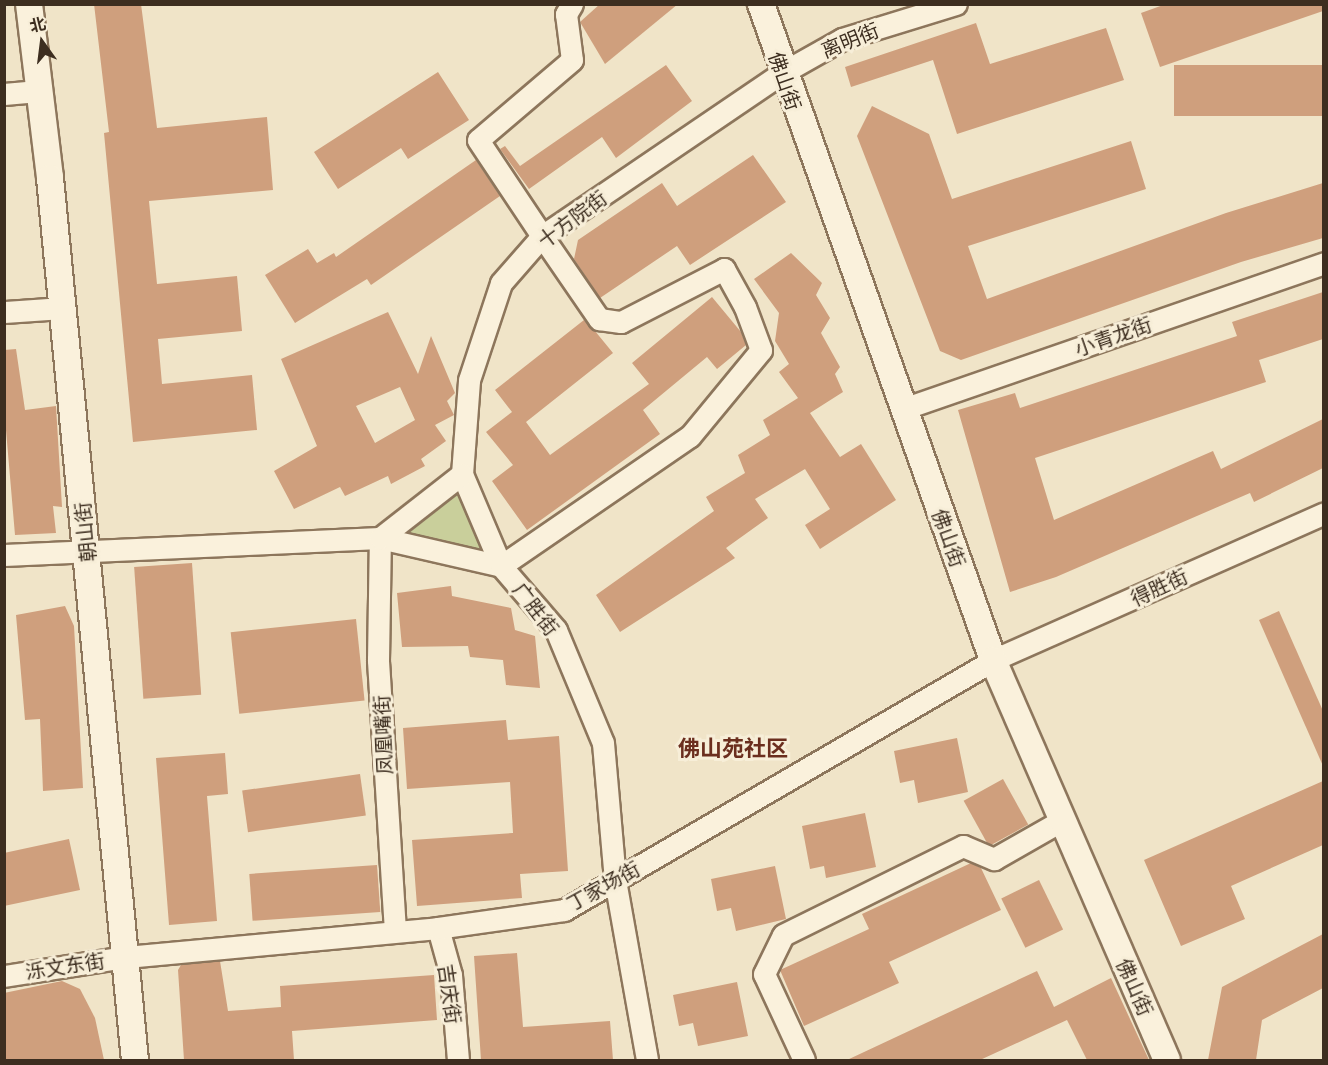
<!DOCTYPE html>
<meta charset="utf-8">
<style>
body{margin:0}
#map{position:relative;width:1328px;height:1065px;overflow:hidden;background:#f0e4c8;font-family:"IBM Plex Serif","Noto Sans SC",serif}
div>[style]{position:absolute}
.green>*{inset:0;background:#c9cf9b}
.building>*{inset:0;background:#cf9f7d;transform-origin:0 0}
.roads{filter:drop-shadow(2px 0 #8d765c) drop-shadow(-2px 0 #8d765c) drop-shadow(0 2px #8d765c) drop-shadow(0 -2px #8d765c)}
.minor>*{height:21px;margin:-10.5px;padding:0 10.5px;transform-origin:10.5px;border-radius:10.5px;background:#faf1dc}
.tertiary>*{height:26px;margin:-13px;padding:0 13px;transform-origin:13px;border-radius:13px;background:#faf1dc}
span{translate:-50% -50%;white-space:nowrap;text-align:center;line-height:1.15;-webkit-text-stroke:6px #f7eed8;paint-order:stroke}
.street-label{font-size:20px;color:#3d2e20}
.quarter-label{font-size:22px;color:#6b2e1e;font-weight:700}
.frame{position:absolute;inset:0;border:6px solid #3d2e20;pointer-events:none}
.north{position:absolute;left:12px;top:12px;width:60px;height:60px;-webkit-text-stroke:4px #f7eed8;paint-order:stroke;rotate:346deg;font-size:16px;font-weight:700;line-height:24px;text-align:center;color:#3d2e20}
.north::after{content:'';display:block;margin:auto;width:21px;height:27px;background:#3d2e20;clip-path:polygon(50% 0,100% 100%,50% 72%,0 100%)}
</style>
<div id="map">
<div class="green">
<div style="clip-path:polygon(455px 485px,492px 558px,394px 532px)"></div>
</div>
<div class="building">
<div style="clip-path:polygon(94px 4px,141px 4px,157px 128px,267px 117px,273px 190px,149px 201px,157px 284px,237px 276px,242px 331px,158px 339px,162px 384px,252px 375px,257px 430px,133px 442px,104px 133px,109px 132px)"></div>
<div style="clip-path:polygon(600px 4px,678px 4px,605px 64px,580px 22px)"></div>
<div style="clip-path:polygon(1166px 4px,1323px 4px,1323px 11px,1160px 67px,1141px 13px)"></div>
<div style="clip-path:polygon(976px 23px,990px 64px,1106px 28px,1124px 80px,957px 134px,933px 60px,851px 87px,845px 67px)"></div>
<div style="clip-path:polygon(666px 65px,692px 101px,616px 158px,602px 137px,529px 189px,500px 149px,505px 146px,520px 166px)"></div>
<div style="left:1323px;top:65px;width:51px;height:149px;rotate:90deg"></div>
<div style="clip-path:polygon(438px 72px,469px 120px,408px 159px,401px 148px,338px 189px,314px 152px)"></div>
<div style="clip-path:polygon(872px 106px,929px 134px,952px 199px,1131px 141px,1146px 189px,968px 246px,987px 299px,1226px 213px,1323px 183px,1323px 238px,1241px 262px,961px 360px,940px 351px,857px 136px)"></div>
<div style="clip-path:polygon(753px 155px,786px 202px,690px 265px,677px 246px,600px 298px,574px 259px,578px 240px,662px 183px,677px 206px)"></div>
<div style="clip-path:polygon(476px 160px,500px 196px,371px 285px,367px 279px,295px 323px,265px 275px,308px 249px,317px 263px,334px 253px,336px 257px)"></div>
<div style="clip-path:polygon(791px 253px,822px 283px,816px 295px,830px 318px,821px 333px,840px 367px,835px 374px,843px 392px,810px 413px,840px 457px,861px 444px,896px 500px,820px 549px,805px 525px,830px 509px,805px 469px,755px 499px,768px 518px,726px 548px,735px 558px,620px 632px,596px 595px,714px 511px,706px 497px,745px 473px,738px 455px,770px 435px,763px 420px,798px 398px,779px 372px,789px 364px,775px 341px,779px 313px,754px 279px)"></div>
<div style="clip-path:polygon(1323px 292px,1323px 339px,1259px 360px,1266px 382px,1035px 458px,1054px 520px,1213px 451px,1221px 469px,1323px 419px,1323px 468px,1254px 502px,1250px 493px,1056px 577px,1010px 592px,958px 410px,1015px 393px,1020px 408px,1237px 336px,1232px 322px)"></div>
<div style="clip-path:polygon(712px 297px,741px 332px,746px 345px,717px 369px,707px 357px,643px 410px,660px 434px,527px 530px,492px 481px,513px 465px,486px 432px,512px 412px,495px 390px,584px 320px,595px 331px,613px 353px,526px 422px,550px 455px,649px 384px,632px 363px)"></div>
<div style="clip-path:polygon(evenodd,388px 312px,418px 374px,431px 336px,455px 393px,447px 401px,454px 415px,435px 425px,446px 441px,421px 459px,425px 466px,391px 484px,388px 476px,345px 496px,340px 487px,294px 509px,274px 471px,317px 446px,281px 359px,388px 312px,400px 387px,415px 420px,375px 443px,356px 406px,400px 387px)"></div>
<div style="clip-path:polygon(16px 349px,25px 410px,56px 406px,62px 507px,53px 506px,56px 533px,15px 535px,4px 407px,4px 350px)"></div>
<div style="left:192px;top:563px;width:132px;height:58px;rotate:86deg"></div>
<div style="clip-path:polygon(451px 586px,452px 596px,511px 608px,515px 630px,535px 636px,540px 688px,506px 685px,503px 660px,470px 657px,468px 646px,402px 647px,397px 593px)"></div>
<div style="clip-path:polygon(65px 606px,74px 626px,83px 788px,43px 791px,40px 719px,25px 720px,16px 615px)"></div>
<div style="clip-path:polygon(1279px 611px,1323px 711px,1323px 766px,1259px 620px)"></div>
<div style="left:356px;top:619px;width:82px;height:126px;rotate:84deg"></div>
<div style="clip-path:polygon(506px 720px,508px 740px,559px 736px,568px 871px,520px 874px,522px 898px,417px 906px,412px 840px,513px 833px,510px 782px,407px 789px,403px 728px)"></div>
<div style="clip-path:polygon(957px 738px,968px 792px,918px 803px,914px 780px,900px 783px,894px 751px)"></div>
<div style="clip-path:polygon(225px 753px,228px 794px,207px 796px,217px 921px,169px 925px,156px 758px)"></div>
<div style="left:360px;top:774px;width:42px;height:119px;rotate:82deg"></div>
<div style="left:1003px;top:779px;width:52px;height:45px;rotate:61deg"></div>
<div style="clip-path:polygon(1323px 781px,1323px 845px,1231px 886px,1245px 919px,1181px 946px,1144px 860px)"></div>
<div style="clip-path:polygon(865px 813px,876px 867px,826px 878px,824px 866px,810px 869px,802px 826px)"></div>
<div style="clip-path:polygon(69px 839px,80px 890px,4px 906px,4px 853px)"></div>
<div style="clip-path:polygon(971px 863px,981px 868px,1001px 910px,889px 962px,899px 983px,804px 1026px,780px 970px,869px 929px,862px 914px)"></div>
<div style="left:377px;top:865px;width:47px;height:128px;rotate:86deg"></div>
<div style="clip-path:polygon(775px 866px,786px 919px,736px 931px,731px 908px,717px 911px,711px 879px)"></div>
<div style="left:1039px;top:880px;width:55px;height:42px;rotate:64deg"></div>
<div style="clip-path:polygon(1323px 934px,1323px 988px,1262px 1020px,1256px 1060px,1208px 1060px,1222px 987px)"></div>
<div style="clip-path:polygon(517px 953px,523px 1027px,610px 1021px,613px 1060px,481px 1060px,474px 956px)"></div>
<div style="clip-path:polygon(220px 961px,228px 1011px,281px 1007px,280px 986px,434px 975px,437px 1020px,292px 1031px,294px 1060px,184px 1060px,178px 970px,181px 965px)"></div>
<div style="clip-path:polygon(1037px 971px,1054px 1007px,1111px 978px,1149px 1060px,1087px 1060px,1067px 1020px,980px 1060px,847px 1060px)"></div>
<div style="clip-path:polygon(62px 981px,80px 989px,95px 1018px,104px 1060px,4px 1060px,4px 993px)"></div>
<div style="clip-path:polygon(737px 982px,748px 1036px,698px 1046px,693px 1023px,679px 1026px,673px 995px)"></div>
</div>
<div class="roads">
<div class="minor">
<div style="left:572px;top:4px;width:12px;rotate:121deg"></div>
<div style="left:566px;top:14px;width:46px;rotate:82.6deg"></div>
<div style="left:572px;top:60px;width:123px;rotate:139.6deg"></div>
<div style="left:478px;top:140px;width:115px;rotate:56.3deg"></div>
<div style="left:542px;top:236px;width:101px;rotate:55.5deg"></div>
<div style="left:599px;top:319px;width:22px;rotate:8deg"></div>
<div style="left:621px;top:322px;width:116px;rotate:-27.2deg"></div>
<div style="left:724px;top:269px;width:43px;rotate:61.1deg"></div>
<div style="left:745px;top:307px;width:46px;rotate:69.6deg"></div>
<div style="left:761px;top:350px;width:112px;rotate:129.5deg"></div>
<div style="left:690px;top:436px;width:229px;rotate:145.5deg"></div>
<div style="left:501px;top:566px;width:100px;rotate:-113deg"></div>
<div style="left:462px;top:474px;width:94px;rotate:-85.7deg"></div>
<div style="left:469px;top:380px;width:102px;rotate:-71.7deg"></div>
<div style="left:501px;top:283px;width:62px;rotate:-48.9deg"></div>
<div style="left:542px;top:236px;width:290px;rotate:-34.2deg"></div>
<div style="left:782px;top:73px;width:69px;rotate:-29.5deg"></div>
<div style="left:842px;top:39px;width:119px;rotate:-17.1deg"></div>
<div style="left:4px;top:94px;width:34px;rotate:-5deg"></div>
<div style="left:4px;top:312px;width:59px;rotate:-3.9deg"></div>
<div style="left:903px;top:409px;width:446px;rotate:-19.1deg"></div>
<div style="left:4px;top:555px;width:376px;rotate:-2.6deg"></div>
<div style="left:380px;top:538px;width:124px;rotate:13deg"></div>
<div style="left:501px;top:566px;width:84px;rotate:49.3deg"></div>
<div style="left:556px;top:630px;width:122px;rotate:67.4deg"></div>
<div style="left:603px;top:743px;width:138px;rotate:85deg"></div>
<div style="left:615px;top:880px;width:183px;rotate:79.9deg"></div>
<div style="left:438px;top:928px;width:49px;rotate:74.5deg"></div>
<div style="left:451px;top:975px;width:85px;rotate:85.3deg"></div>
<div style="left:395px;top:931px;width:272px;rotate:-93.6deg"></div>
<div style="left:378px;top:660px;width:122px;rotate:-89.1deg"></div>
<div style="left:380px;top:538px;width:104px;rotate:-38deg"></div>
<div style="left:4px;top:976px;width:123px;rotate:-8.9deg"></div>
<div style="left:126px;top:957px;width:313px;rotate:-5.3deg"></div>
<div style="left:438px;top:928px;width:127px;rotate:-8.1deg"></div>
<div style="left:564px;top:910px;width:497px;rotate:-30.2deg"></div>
<div style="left:993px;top:660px;width:362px;rotate:-23.9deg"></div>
<div style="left:804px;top:1060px;width:95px;rotate:-114.9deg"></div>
<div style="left:764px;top:974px;width:43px;rotate:-64deg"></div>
<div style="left:783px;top:935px;width:201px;rotate:-26.3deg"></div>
<div style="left:963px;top:846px;width:34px;rotate:23deg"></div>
<div style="left:994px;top:859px;width:77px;rotate:-29.6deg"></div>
</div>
<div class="tertiary">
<div style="left:29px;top:4px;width:175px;rotate:83.1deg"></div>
<div style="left:50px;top:178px;width:886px;rotate:84.5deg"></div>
<div style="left:761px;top:4px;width:696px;rotate:70.52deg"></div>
<div style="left:993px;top:660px;width:436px;rotate:66.5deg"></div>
</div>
</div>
<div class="street-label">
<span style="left:850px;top:40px;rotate:-22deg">离明街</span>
<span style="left:785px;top:81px;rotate:71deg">佛山街</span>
<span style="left:572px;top:219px;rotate:-37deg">十方院街</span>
<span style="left:1113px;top:336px;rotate:-19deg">小青龙街</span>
<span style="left:85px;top:532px;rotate:-96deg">朝山街</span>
<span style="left:949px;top:538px;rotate:70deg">佛山街</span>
<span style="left:1159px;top:587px;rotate:-25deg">得胜街</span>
<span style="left:536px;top:609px;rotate:52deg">广胜街</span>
<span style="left:383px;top:735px;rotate:-93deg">凤凰嘴街</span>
<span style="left:603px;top:886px;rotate:-29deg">丁家场街</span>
<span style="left:65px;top:966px;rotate:-9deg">泺文东街</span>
<span style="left:1135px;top:987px;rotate:66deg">佛山街</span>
<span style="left:450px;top:994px;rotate:82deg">吉庆街</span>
</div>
<div class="quarter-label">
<span style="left:733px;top:748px">佛山苑社区</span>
</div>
<div class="frame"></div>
<div class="north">北</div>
</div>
